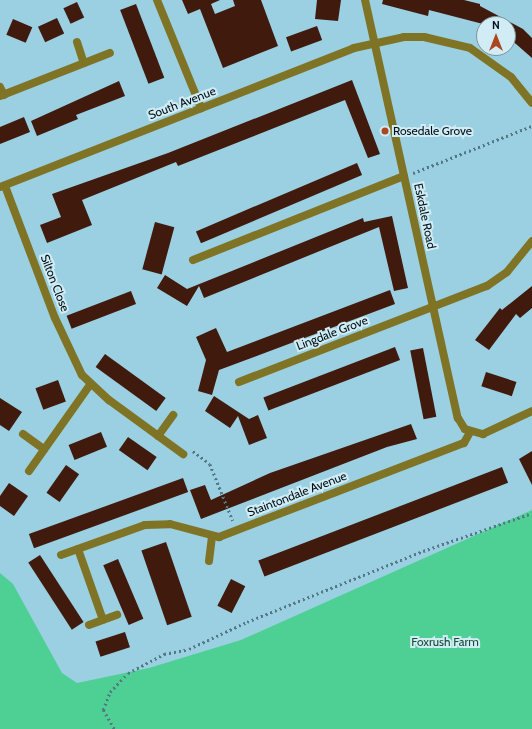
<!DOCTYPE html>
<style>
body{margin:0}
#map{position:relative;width:532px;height:729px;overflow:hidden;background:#9ad0e1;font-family:Cabin,sans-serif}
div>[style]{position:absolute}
.green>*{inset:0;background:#4ecf93}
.building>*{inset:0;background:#3f1a0d;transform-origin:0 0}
.path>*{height:2.5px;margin-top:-1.25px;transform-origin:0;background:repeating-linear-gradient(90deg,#537783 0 2px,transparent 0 5px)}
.minor>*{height:8px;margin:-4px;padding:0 4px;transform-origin:4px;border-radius:4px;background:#7f7326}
.dots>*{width:11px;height:11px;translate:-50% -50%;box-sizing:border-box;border:2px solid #d1ecf4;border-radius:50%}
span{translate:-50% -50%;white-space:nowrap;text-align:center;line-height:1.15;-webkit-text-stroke:4px #d1ecf4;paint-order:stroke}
.street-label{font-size:12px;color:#001016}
.poi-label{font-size:12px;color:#001016}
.left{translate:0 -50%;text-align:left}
.park-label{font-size:12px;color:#134d33}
.north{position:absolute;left:476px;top:16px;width:40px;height:40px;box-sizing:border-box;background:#d1ecf4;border:1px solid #7d949b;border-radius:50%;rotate:0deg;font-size:11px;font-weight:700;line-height:16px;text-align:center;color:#001016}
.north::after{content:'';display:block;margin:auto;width:14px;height:18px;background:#ac461f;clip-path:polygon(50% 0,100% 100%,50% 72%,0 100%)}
</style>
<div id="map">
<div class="green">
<div style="clip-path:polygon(532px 510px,532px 729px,0 729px,0 573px,13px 584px,62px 673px,77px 683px,149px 668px,241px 640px)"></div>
</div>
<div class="building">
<div style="clip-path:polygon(182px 0,220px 0,211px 4px,215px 14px,235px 6px,233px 0,261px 0,278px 46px,223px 68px,200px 9px,188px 14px)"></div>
<div style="clip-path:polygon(317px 0,341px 0,338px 21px,315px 19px)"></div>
<div style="clip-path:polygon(383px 0,464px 0,480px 4px,480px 6px,523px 29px,532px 38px,532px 58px,508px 37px,508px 24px,483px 24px,429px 10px,428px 16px,382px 4px)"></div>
<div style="left:77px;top:2px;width:17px;height:15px;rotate:65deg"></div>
<div style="left:136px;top:4px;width:79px;height:17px;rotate:69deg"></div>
<div style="left:57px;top:18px;width:17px;height:21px;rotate:65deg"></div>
<div style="left:13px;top:19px;width:21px;height:17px;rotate:23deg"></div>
<div style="left:317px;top:26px;width:15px;height:33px;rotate:70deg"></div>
<div style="clip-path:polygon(352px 80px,380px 154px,368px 158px,345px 100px,178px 166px,176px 162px,82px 200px,92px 225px,47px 243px,40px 225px,61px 217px,52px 194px,168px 153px)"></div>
<div style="clip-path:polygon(119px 81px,125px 96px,76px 115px,78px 119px,37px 136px,31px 121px)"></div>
<div style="clip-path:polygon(24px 117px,30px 132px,0 144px,0 127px)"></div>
<div style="left:357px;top:163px;width:13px;height:175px;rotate:67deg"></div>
<div style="clip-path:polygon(392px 216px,408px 288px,394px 291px,379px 227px,204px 298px,199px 286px,187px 306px,157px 288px,165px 275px,187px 289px,363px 218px,364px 222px)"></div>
<div style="left:155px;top:222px;width:20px;height:49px;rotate:15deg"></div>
<div style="clip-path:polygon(532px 286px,532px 308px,520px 318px,516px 314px,489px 350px,475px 340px,500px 308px,502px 310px)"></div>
<div style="clip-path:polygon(390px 290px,395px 304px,219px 370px,212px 395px,198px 391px,206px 360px,196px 337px,216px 328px,227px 352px)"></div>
<div style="left:131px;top:291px;width:14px;height:69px;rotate:69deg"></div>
<div style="left:395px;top:347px;width:14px;height:141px;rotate:69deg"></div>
<div style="left:423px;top:348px;width:70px;height:13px;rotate:79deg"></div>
<div style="left:105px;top:354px;width:75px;height:16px;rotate:36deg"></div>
<div style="left:486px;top:372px;width:32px;height:15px;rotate:18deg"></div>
<div style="left:58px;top:380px;width:23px;height:24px;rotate:70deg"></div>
<div style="clip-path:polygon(214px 396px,249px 419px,258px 415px,267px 438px,249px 445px,238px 416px,230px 428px,205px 411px)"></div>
<div style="clip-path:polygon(0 398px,22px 412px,9px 431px,0 425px)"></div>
<div style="clip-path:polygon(411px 424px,417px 439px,387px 447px,201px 519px,190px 490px,205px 485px,211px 500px,270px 473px)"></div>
<div style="left:101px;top:432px;width:16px;height:35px;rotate:68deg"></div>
<div style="left:128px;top:437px;width:35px;height:16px;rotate:35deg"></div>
<div style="clip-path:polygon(532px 451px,532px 485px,519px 459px)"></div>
<div style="left:66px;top:465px;width:16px;height:34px;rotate:35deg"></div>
<div style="left:502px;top:467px;width:17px;height:261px;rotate:69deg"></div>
<div style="left:183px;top:478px;width:15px;height:164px;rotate:70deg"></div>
<div style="clip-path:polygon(9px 483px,28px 496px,14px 516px,0 506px,0 496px)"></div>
<div style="left:166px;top:542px;width:79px;height:26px;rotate:71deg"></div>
<div style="left:40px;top:555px;width:80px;height:14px;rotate:57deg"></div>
<div style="left:118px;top:559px;width:65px;height:16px;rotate:67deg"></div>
<div style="left:231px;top:579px;width:16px;height:30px;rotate:27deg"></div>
<div style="left:125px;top:632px;width:16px;height:31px;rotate:72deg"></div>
</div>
<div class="path">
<div style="left:413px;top:173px;width:128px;rotate:-21.6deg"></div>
<div style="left:193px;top:451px;width:21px;rotate:37deg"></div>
<div style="left:210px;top:464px;width:61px;rotate:68deg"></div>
<div style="left:114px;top:729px;width:22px;rotate:-120deg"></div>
<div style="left:103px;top:710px;width:19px;rotate:-69deg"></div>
<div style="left:110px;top:692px;width:26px;rotate:-47deg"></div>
<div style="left:128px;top:673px;width:41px;rotate:-27.8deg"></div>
<div style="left:164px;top:654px;width:25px;rotate:-11deg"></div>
<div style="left:189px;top:649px;width:64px;rotate:-25deg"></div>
<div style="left:247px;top:622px;width:190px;rotate:-22deg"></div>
<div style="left:423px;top:551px;width:115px;rotate:-19.2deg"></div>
</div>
<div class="minor">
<div style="left:157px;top:0;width:117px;rotate:67.8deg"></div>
<div style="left:365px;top:0;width:428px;rotate:77.5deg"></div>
<div style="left:458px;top:418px;width:13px;rotate:58deg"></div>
<div style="left:465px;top:429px;width:19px;rotate:16deg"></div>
<div style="left:483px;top:434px;width:54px;rotate:-25.1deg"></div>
<div style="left:77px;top:42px;width:22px;rotate:72deg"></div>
<div style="left:0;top:87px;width:9px;rotate:63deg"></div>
<div style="left:0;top:96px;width:118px;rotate:-21.4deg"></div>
<div style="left:5px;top:186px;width:141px;rotate:69.3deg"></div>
<div style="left:55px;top:318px;width:63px;rotate:64.7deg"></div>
<div style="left:82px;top:375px;width:37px;rotate:43deg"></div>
<div style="left:109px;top:400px;width:92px;rotate:36.1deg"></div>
<div style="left:0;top:187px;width:380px;rotate:-21.4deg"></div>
<div style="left:354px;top:48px;width:51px;rotate:-12.4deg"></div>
<div style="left:404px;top:37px;width:20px"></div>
<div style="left:424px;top:37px;width:47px;rotate:13.4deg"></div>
<div style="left:470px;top:48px;width:50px;rotate:35.3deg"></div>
<div style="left:511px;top:77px;width:33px;rotate:51deg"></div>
<div style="left:193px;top:260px;width:227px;rotate:-21.7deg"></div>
<div style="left:239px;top:382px;width:266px;rotate:-21.2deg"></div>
<div style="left:487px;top:286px;width:24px;rotate:-35deg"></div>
<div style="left:507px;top:272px;width:40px;rotate:-51deg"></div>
<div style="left:23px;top:434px;width:26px;rotate:36deg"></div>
<div style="left:158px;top:436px;width:26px;rotate:-54deg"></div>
<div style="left:29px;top:471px;width:105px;rotate:-54.7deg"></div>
<div style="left:78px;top:549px;width:75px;rotate:70.6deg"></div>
<div style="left:61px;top:555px;width:89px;rotate:-19.7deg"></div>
<div style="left:145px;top:525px;width:25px;rotate:-2deg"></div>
<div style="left:170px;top:524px;width:51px;rotate:14.9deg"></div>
<div style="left:219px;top:537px;width:262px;rotate:-21deg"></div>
<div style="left:464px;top:443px;width:13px;rotate:-61deg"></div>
<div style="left:209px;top:561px;width:24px;rotate:-83deg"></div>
<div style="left:89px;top:625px;width:30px;rotate:-20deg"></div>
</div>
<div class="dots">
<div style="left:385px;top:131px;background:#ac461f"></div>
</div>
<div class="street-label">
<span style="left:182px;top:103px;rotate:-21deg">South Avenue</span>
<span style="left:425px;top:216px;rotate:78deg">Eskdale Road</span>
<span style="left:55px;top:283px;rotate:69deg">Silton Close</span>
<span style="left:332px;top:333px;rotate:-21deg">Lingdale Grove</span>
<span style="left:297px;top:494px;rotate:-21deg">Staintondale Avenue</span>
</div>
<div class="poi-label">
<span class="left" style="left:393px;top:131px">Rosedale Grove</span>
</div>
<div class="park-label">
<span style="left:445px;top:642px">Foxrush Farm</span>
</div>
<div class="north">N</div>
</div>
